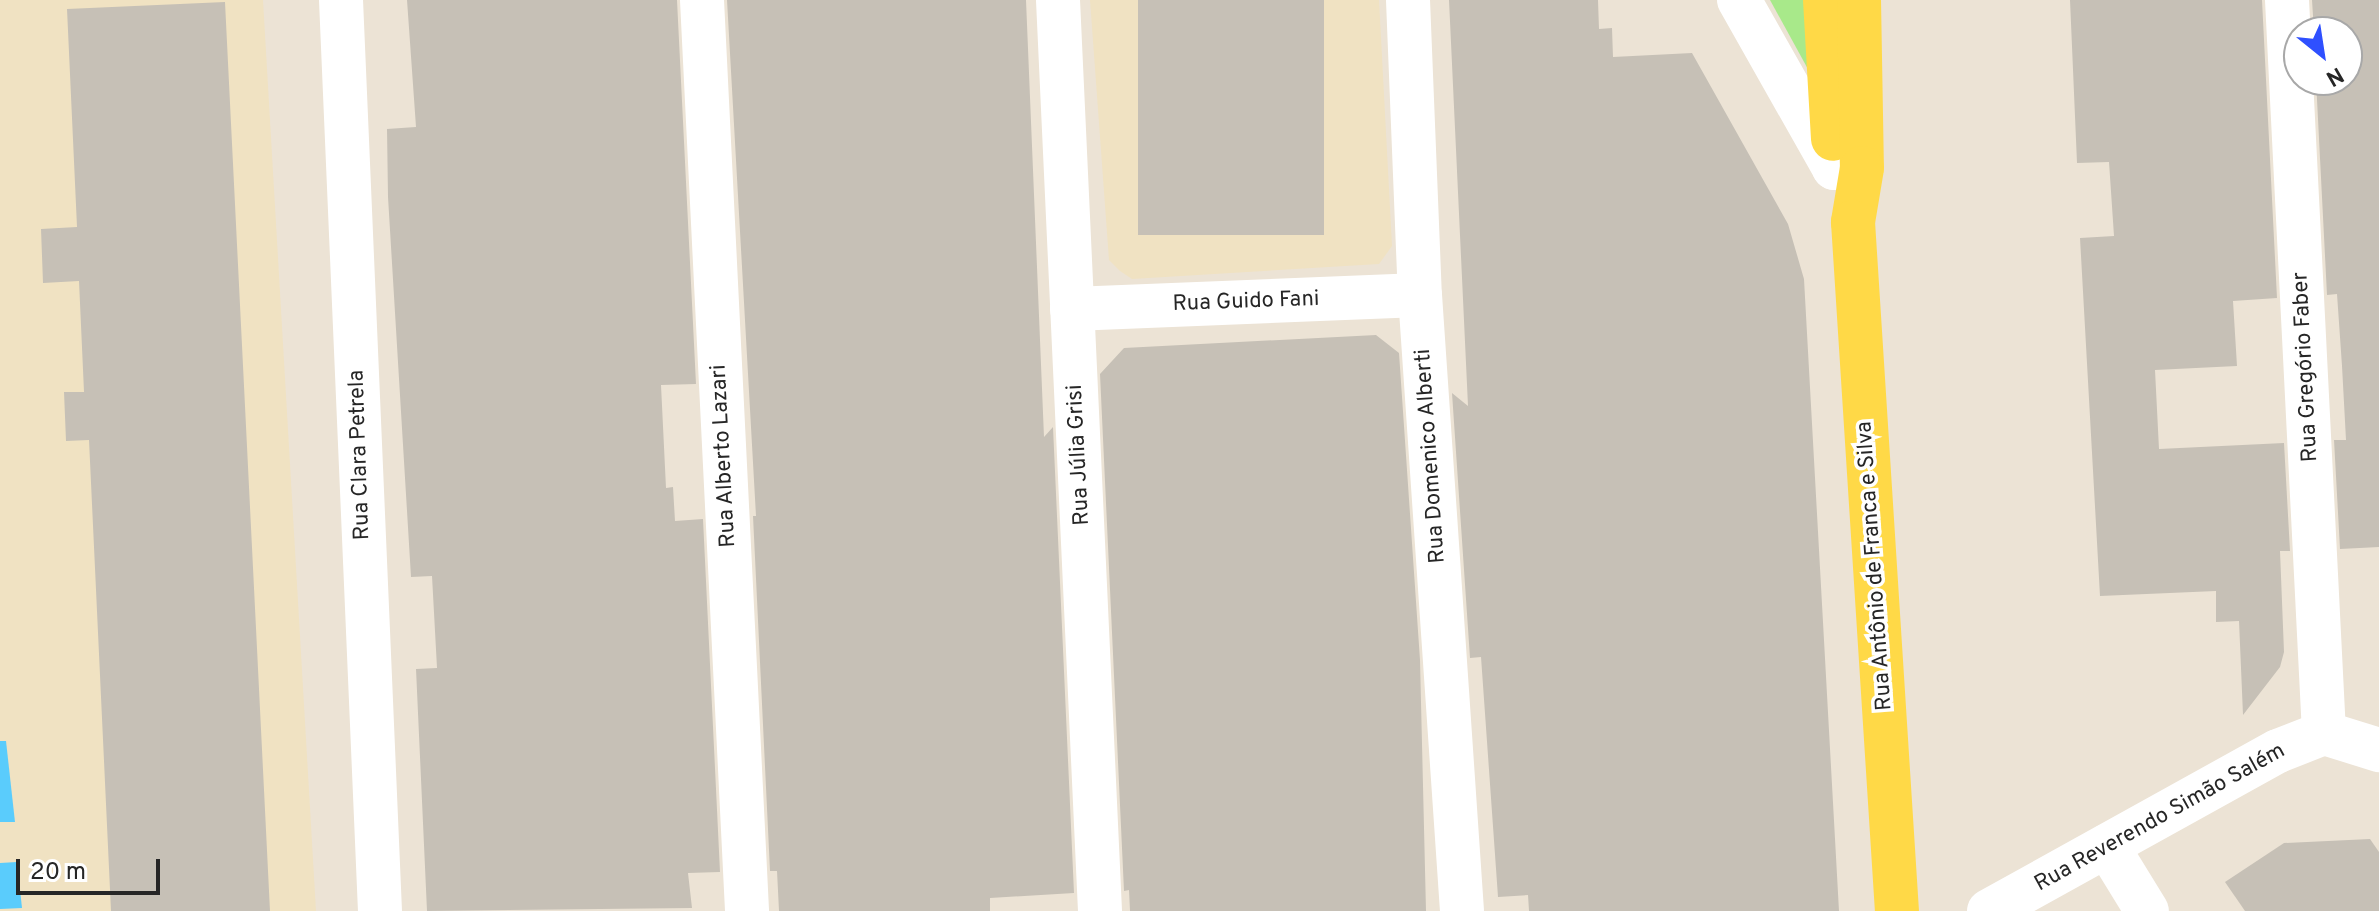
<!DOCTYPE html>
<meta charset="utf-8">
<style>
body{margin:0}
#map{position:relative;width:2379px;height:911px;overflow:hidden;background:#ece3d5;font-family:Overpass,sans-serif}
div>[style]{position:absolute}
.education>*{inset:0;background:#f0e2c2}
.green>*{inset:0;background:#a8e98a}
.water>*{inset:0;background:#5accfc}
.building>*{inset:0;background:#c6c0b6;transform-origin:0 0}
.minor>*{height:44px;margin:-22px;padding:0 22px;transform-origin:22px;border-radius:22px;background:#fff}
.major>*{height:44px;margin:-22px;padding:0 22px;transform-origin:22px;border-radius:22px;background:#ffd947}
span{translate:-50% -50%;white-space:nowrap;text-align:center;line-height:1.15;-webkit-text-stroke:7px #fff;paint-order:stroke}
.street-label{font-size:22px;color:#262626}
.north{position:absolute;left:2283px;top:16px;width:80px;height:80px;box-sizing:border-box;background:#fff;border:2px solid #a8a8a8;border-radius:50%;rotate:150deg;font-size:22px;font-weight:700;line-height:32px;text-align:center;color:#262626}
.north::after{content:'';display:block;margin:auto;width:28px;height:36px;background:#2f50ff;clip-path:polygon(50% 0,100% 100%,50% 72%,0 100%)}
.scale{position:absolute;left:16px;top:859px;width:144px;height:36px;box-sizing:border-box;border:4px solid #262626;border-top:0;padding-left:10px;font-size:24px;line-height:28px;white-space:nowrap;color:#262626;-webkit-text-stroke:6px #fff;paint-order:stroke}
</style>
<div id="map">
<div class="education">
<div style="clip-path:polygon(0 0,263px 0,316px 911px,0 911px)"></div>
<div style="clip-path:polygon(1090px 0,1379px 0,1392px 246px,1379px 264px,1132px 279px,1120px 271px,1109px 260px)"></div>
</div>
<div class="green">
<div style="clip-path:polygon(1770px 0,1806px 0,1809px 71px)"></div>
</div>
<div class="water">
<div style="clip-path:polygon(0 741px,6px 741px,15px 822px,0 822px)"></div>
<div style="clip-path:polygon(17px 862px,22px 908px,0 909px,0 863px)"></div>
</div>
<div class="building">
<div style="clip-path:polygon(407px 0,677px 0,696px 384px,661px 385px,666px 488px,673px 487px,675px 521px,703px 519px,720px 872px,688px 873px,692px 908px,427px 911px,416px 669px,437px 668px,432px 576px,411px 577px,388px 197px,387px 129px,416px 127px)"></div>
<div style="clip-path:polygon(727px 0,1026px 0,1044px 437px,1053px 427px,1074px 893px,990px 898px,990px 911px,779px 911px,777px 871px,770px 871px,753px 516px,756px 516px)"></div>
<div style="left:1138px;top:0;width:186px;height:235px"></div>
<div style="clip-path:polygon(1449px 0,1598px 0,1599px 29px,1612px 28px,1613px 57px,1692px 53px,1788px 224px,1804px 279px,1839px 911px,1529px 911px,1528px 895px,1498px 897px,1481px 657px,1470px 658px,1452px 393px,1468px 406px)"></div>
<div style="clip-path:polygon(2070px 0,2262px 0,2277px 298px,2233px 301px,2237px 366px,2155px 370px,2159px 449px,2284px 443px,2290px 551px,2280px 551px,2284px 652px,2280px 667px,2243px 715px,2239px 621px,2216px 622px,2216px 591px,2100px 596px,2080px 238px,2114px 236px,2109px 162px,2077px 163px)"></div>
<div style="clip-path:polygon(2312px 0,2379px 0,2379px 547px,2340px 549px,2334px 440px,2346px 440px,2342px 366px,2337px 294px,2327px 295px,2316px 80px,2347px 80px,2347px 32px,2314px 32px)"></div>
<div style="clip-path:polygon(225px 2px,270px 911px,111px 911px,89px 440px,66px 441px,64px 392px,84px 392px,79px 281px,43px 283px,41px 229px,77px 227px,67px 9px)"></div>
<div style="clip-path:polygon(1376px 335px,1399px 353px,1420px 660px,1426px 911px,1130px 911px,1129px 890px,1124px 891px,1100px 374px,1124px 348px)"></div>
<div style="clip-path:polygon(2370px 839px,2379px 852px,2379px 911px,2245px 911px,2225px 882px,2284px 843px)"></div>
</div>
<div class="minor">
<div style="left:341px;top:0;width:912px;rotate:87.55deg"></div>
<div style="left:702px;top:0;width:912px;rotate:87.17deg"></div>
<div style="left:1058px;top:0;width:912px;rotate:87.36deg"></div>
<div style="left:1408px;top:0;width:295px;rotate:87.7deg"></div>
<div style="left:1420px;top:295px;width:617px;rotate:86.1deg"></div>
<div style="left:1739px;top:0;width:193px;rotate:60.5deg"></div>
<div style="left:1834px;top:168px;width:28px"></div>
<div style="left:2287px;top:0;width:734px;rotate:87.11deg"></div>
<div style="left:1072px;top:309px;width:348px;rotate:-2.3deg"></div>
<div style="left:2107px;top:846px;width:76px;rotate:58.4deg"></div>
<div style="left:1989px;top:911px;width:330px;rotate:-29deg"></div>
<div style="left:2278px;top:751px;width:49px;rotate:-21.4deg"></div>
<div style="left:2324px;top:733px;width:58px;rotate:17.2deg"></div>
</div>
<div class="major">
<div style="left:1825px;top:0;width:139px;rotate:86.7deg"></div>
<div style="left:1859px;top:0;width:168px;rotate:89deg"></div>
<div style="left:1862px;top:168px;width:55px;rotate:99.5deg"></div>
<div style="left:1853px;top:222px;width:690px;rotate:86.35deg"></div>
</div>
<div class="street-label">
<span style="left:1246px;top:302px;rotate:-2deg">Rua Guido Fani</span>
<span style="left:2306px;top:367px;rotate:-93deg">Rua Gregório Faber</span>
<span style="left:360px;top:455px;rotate:-92deg">Rua Clara Petrela</span>
<span style="left:1079px;top:455px;rotate:-93deg">Rua Júlia Grisi</span>
<span style="left:724px;top:456px;rotate:-93deg">Rua Alberto Lazari</span>
<span style="left:1431px;top:456px;rotate:-94deg">Rua Domenico Alberti</span>
<span style="left:1875px;top:566px;rotate:-94deg">Rua Antônio de Franca e Silva</span>
<span style="left:2160px;top:818px;rotate:-29deg">Rua Reverendo Simão Salém</span>
</div>
<div class="north">N</div>
<div class="scale">20 m</div>
</div>
